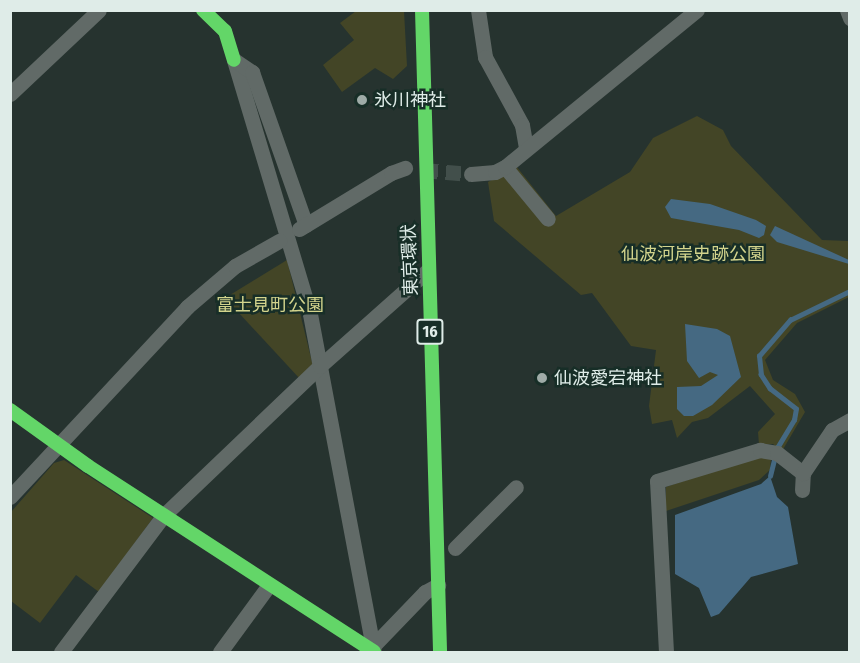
<!DOCTYPE html>
<meta charset="utf-8">
<style>
body{margin:0}
#map{position:relative;width:860px;height:663px;overflow:hidden;background:#26332f;font-family:"Fira Sans Condensed","Noto Sans JP",sans-serif}
div>[style]{position:absolute}
.green>*{inset:0;background:#434526}
.water>*{inset:0;background:#456982}
.stream>*{height:4.5px;margin:-2.25px;padding:0 2.25px;transform-origin:2.25px;border-radius:2.25px;background:#456982}
.street-tunnel>*{height:15px;margin-top:-7.5px;transform-origin:0;background:repeating-linear-gradient(90deg,#424f4b 0 15px,transparent 0 23px)}
.street>*{height:15px;margin:-7.5px;padding:0 7.5px;transform-origin:7.5px;border-radius:7.5px;background:#616a67}
.fast>*{height:14px;margin:-7px;padding:0 7px;transform-origin:7px;border-radius:7px;background:#63d668}
.dots>*{width:16px;height:16px;translate:-50% -50%;box-sizing:border-box;border:3px solid #172e27;border-radius:50%}
span{translate:-50% -50%;white-space:nowrap;text-align:center;line-height:1.15;-webkit-text-stroke:5px #172e27;paint-order:stroke}
.shield-label span{padding:2px 4px;background:#172e27;border:2px solid;border-radius:4px;-webkit-text-stroke-width:0}
.shield-label{font-size:16px;color:#dfece8;font-weight:700}
.poi-label{font-size:18px;color:#dfece8}
.left{translate:0 -50%;text-align:left}
.park-label{font-size:18px;color:#d3d48d}
.street-label{font-size:18px;color:#dfece8}
.frame{position:absolute;inset:0;border:12px solid #dfece8;pointer-events:none}
</style>
<div id="map">
<div class="green">
<div style="clip-path:polygon(356px 11px,404px 11px,407px 66px,393px 79px,375px 68px,342px 92px,323px 65px,354px 40px,340px 23px)"></div>
<div style="clip-path:polygon(697px 116px,723px 130px,731px 146px,822px 240px,849px 241px,849px 297px,797px 323px,765px 360px,773px 380px,795px 394px,805px 412px,782px 451px,773px 444px,759px 445px,758px 432px,775px 414px,750px 386px,708px 418px,692px 422px,677px 438px,672px 420px,652px 424px,649px 406px,656px 350px,631px 346px,592px 293px,581px 295px,494px 221px,488px 182px,516px 166px,556px 216px,630px 172px,653px 138px)"></div>
<div style="clip-path:polygon(287px 260px,313px 366px,300px 379px,225px 298px)"></div>
<div style="clip-path:polygon(756px 456px,771px 458px,770px 470px,759px 480px,666px 511px,666px 487px)"></div>
<div style="clip-path:polygon(64px 460px,153px 518px,99px 592px,76px 575px,40px 623px,11px 601px,11px 512px,54px 463px)"></div>
</div>
<div class="water">
<div style="clip-path:polygon(671px 199px,710px 204px,756px 220px,766px 226px,764px 235px,759px 238px,739px 230px,671px 218px,665px 207px)"></div>
<div style="clip-path:polygon(775px 226px,849px 260px,849px 264px,777px 242px,770px 235px)"></div>
<div style="clip-path:polygon(685px 324px,717px 329px,730px 336px,741px 377px,712px 405px,693px 416px,684px 416px,677px 409px,677px 387px,701px 386px,718px 375px,710px 372px,699px 378px,687px 361px)"></div>
<div style="clip-path:polygon(770px 476px,777px 497px,788px 507px,798px 564px,751px 577px,719px 614px,711px 617px,699px 588px,675px 574px,675px 515px,761px 484px)"></div>
</div>
<div class="stream">
<div style="left:770px;top:476px;width:29px;rotate:-76deg"></div>
<div style="left:777px;top:448px;width:33px;rotate:-59deg"></div>
<div style="left:794px;top:420px;width:11px;rotate:-80deg"></div>
<div style="left:796px;top:409px;width:33px;rotate:-142deg"></div>
<div style="left:770px;top:389px;width:17px;rotate:-123deg"></div>
<div style="left:761px;top:375px;width:19px;rotate:-96deg"></div>
<div style="left:759px;top:356px;width:48px;rotate:-49.3deg"></div>
<div style="left:790px;top:320px;width:67px;rotate:-25.8deg"></div>
</div>
<div class="street-tunnel">
<div style="left:423px;top:170px;width:48px;rotate:4.8deg"></div>
</div>
<div class="street">
<div style="left:478px;top:10px;width:48px;rotate:81.5deg"></div>
<div style="left:485px;top:57px;width:77px;rotate:61.4deg"></div>
<div style="left:522px;top:125px;width:23px;rotate:80deg"></div>
<div style="left:847px;top:10px;width:9px;rotate:69deg"></div>
<div style="left:234px;top:60px;width:265px;rotate:73.3deg"></div>
<div style="left:310px;top:314px;width:344px;rotate:79.3deg"></div>
<div style="left:234px;top:60px;width:22px;rotate:34deg"></div>
<div style="left:252px;top:72px;width:162px;rotate:70.6deg"></div>
<div style="left:10px;top:94px;width:122px;rotate:-43.3deg"></div>
<div style="left:505px;top:167px;width:67px;rotate:50.4deg"></div>
<div style="left:471px;top:174px;width:24px;rotate:-5deg"></div>
<div style="left:495px;top:172px;width:11px;rotate:-27deg"></div>
<div style="left:505px;top:167px;width:248px;rotate:-39.3deg"></div>
<div style="left:299px;top:229px;width:108px;rotate:-31.3deg"></div>
<div style="left:391px;top:173px;width:15px;rotate:-20deg"></div>
<div style="left:802px;top:490px;width:17px;rotate:-87deg"></div>
<div style="left:10px;top:497px;width:260px;rotate:-47deg"></div>
<div style="left:187px;top:307px;width:63px;rotate:-40.5deg"></div>
<div style="left:235px;top:266px;width:51px;rotate:-29.6deg"></div>
<div style="left:455px;top:548px;width:86px;rotate:-45deg"></div>
<div style="left:373px;top:646px;width:75px;rotate:-46.1deg"></div>
<div style="left:425px;top:592px;width:15px;rotate:-28deg"></div>
<div style="left:61px;top:652px;width:171px;rotate:-53.1deg"></div>
<div style="left:164px;top:515px;width:216px;rotate:-43.7deg"></div>
<div style="left:320px;top:366px;width:144px;rotate:-41.6deg"></div>
<div style="left:220px;top:652px;width:83px;rotate:-53.8deg"></div>
<div style="left:666px;top:652px;width:171px;rotate:-93deg"></div>
<div style="left:657px;top:481px;width:108px;rotate:-16.8deg"></div>
<div style="left:760px;top:450px;width:17px;rotate:10deg"></div>
<div style="left:777px;top:453px;width:33px;rotate:38deg"></div>
<div style="left:803px;top:473px;width:52px;rotate:-56deg"></div>
<div style="left:832px;top:430px;width:21px;rotate:-29deg"></div>
</div>
<div class="fast">
<div style="left:203px;top:10px;width:30px;rotate:44deg"></div>
<div style="left:225px;top:31px;width:30px;rotate:73deg"></div>
<div style="left:422px;top:10px;width:642px;rotate:88.39deg"></div>
<div style="left:10px;top:410px;width:96px;rotate:35.7deg"></div>
<div style="left:88px;top:466px;width:341px;rotate:33deg"></div>
</div>
<div class="dots">
<div style="left:362px;top:100px;background:#9eaba7"></div>
<div style="left:542px;top:378px;background:#9eaba7"></div>
</div>
<div class="shield-label">
<span style="left:430px;top:332px">16</span>
</div>
<div class="poi-label">
<span class="left" style="left:374px;top:100px">氷川神社</span>
<span class="left" style="left:554px;top:378px">仙波愛宕神社</span>
</div>
<div class="park-label">
<span style="left:693px;top:254px">仙波河岸史跡公園</span>
<span style="left:270px;top:305px">富士見町公園</span>
</div>
<div class="street-label">
<span style="left:410px;top:260px;rotate:-92deg">東京環状</span>
</div>
<div class="frame"></div>
</div>
